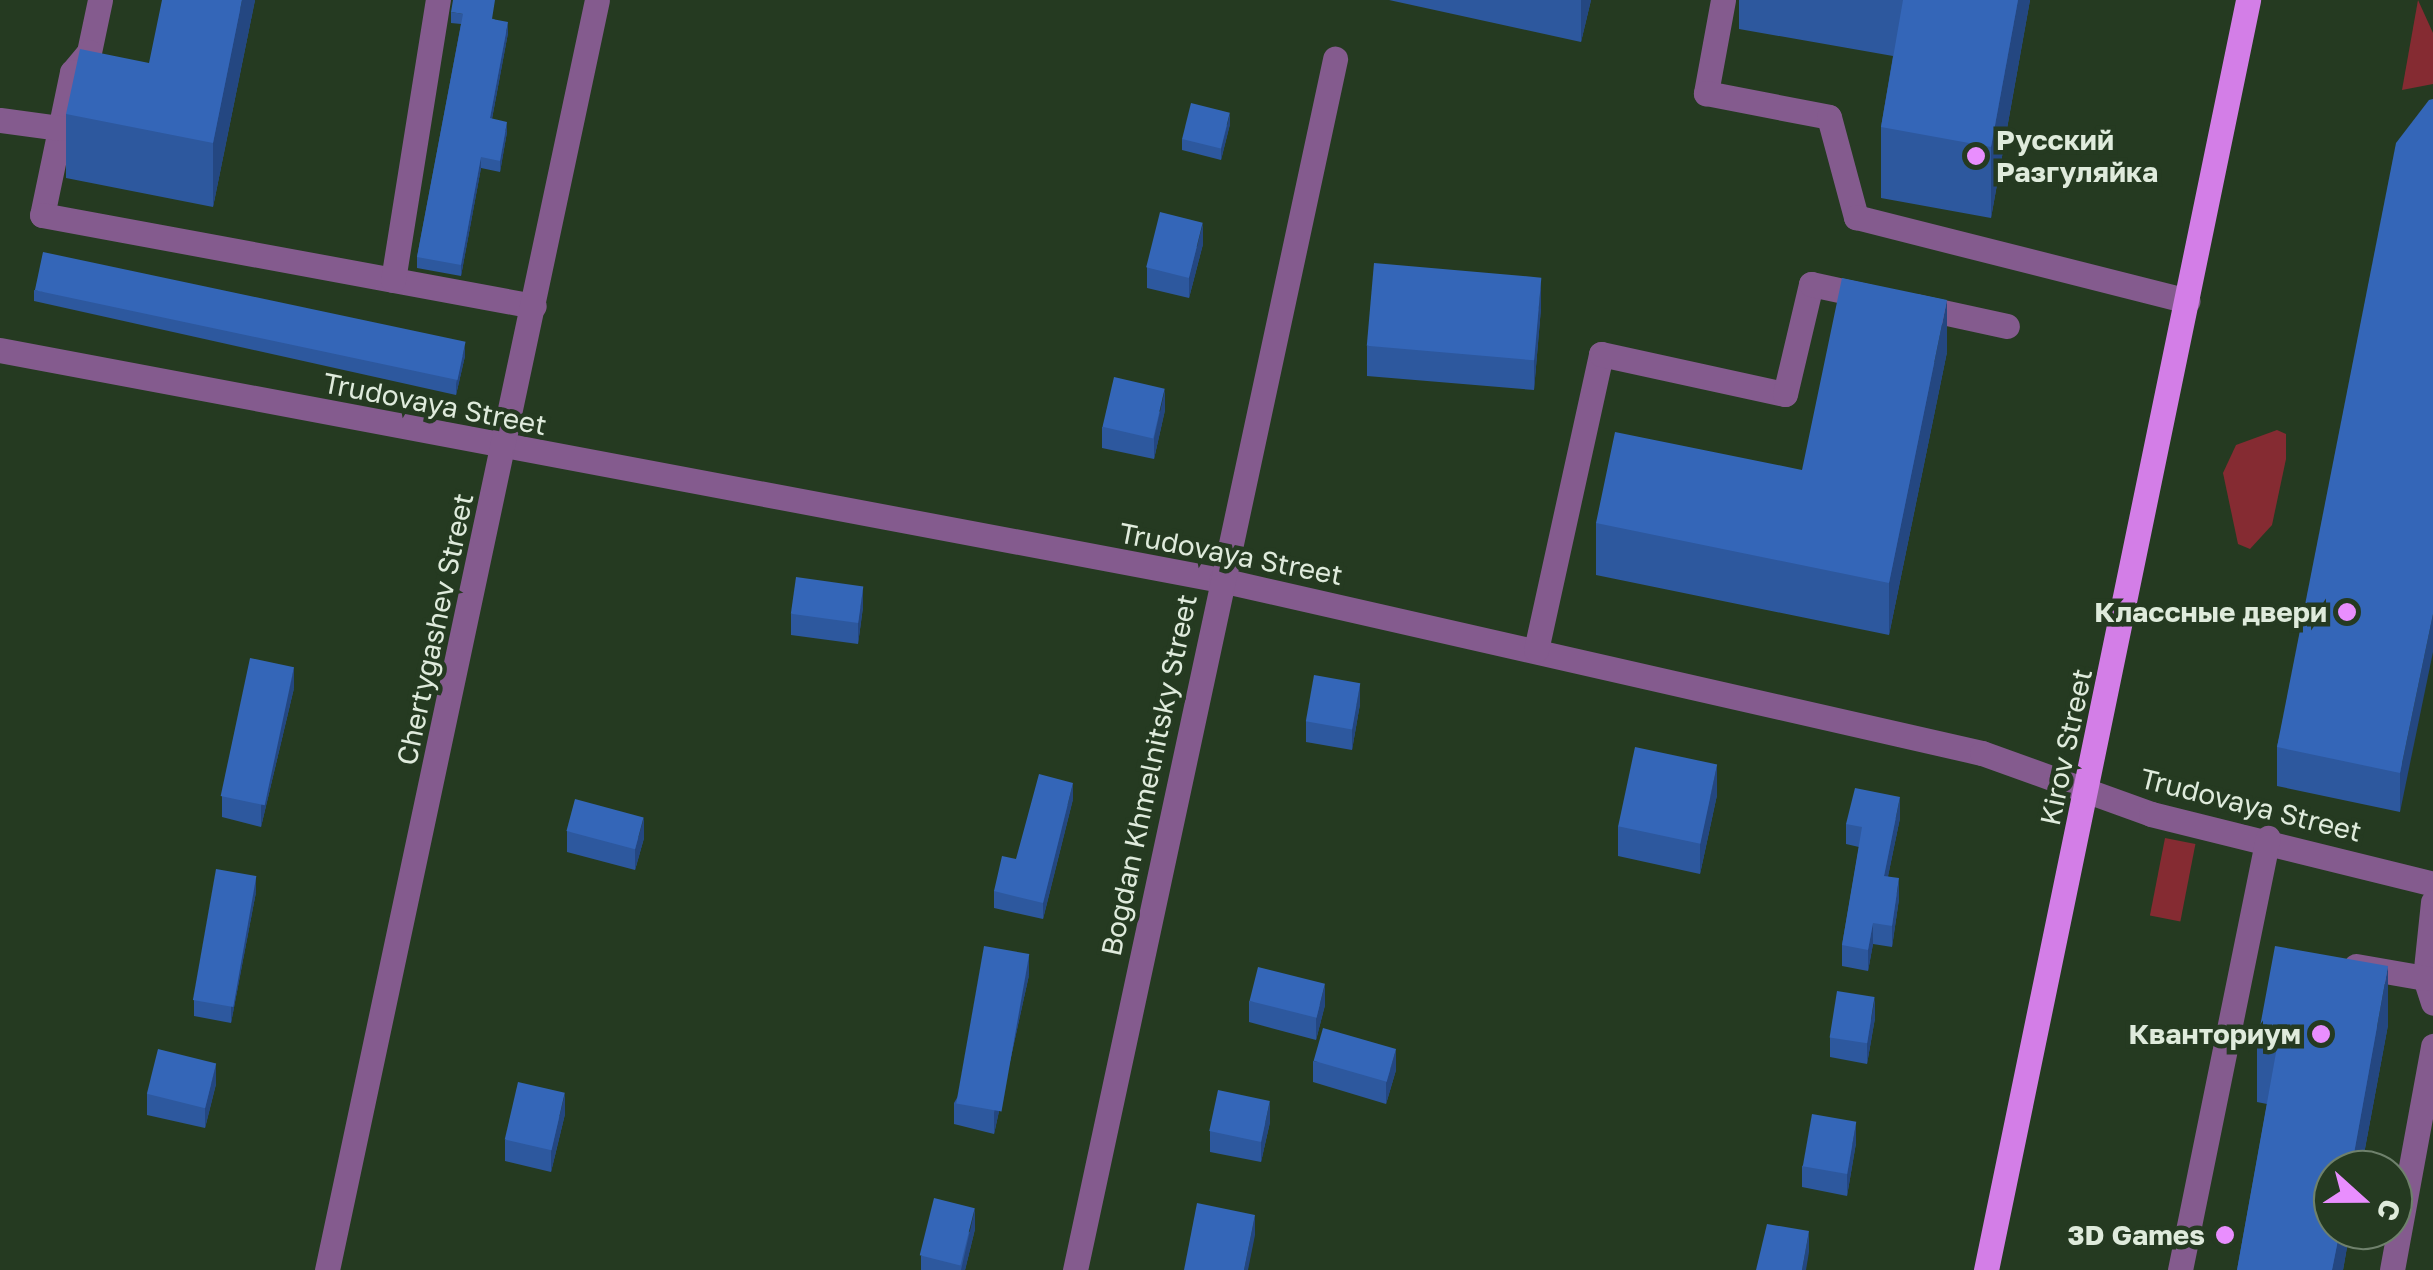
<!DOCTYPE html>
<meta charset="utf-8">
<style>
body{margin:0}
#map{position:relative;width:2433px;height:1270px;overflow:hidden;background:#253a21;font-family:"Golos Text",sans-serif}
div>[style]{position:absolute}
.green>*{inset:0;background:#852b32;transform-origin:0 0}
.minor>*{height:25px;margin:-12.5px;padding:0 12.5px;transform-origin:12.5px;border-radius:12.5px;background:#845b8e}
.major>*{height:25px;margin:-12.5px;padding:0 12.5px;transform-origin:12.5px;border-radius:12.5px;background:#d37ee7}
.wall>*{inset:0;background:#2d589e}
.shaded-wall>*{inset:0;background:#244781}
.building>*{inset:0;background:#3466b8;transform-origin:0 0}
.dots>*{width:28px;height:28px;translate:-50% -50%;box-sizing:border-box;border:5px solid #253a21;border-radius:50%}
span{translate:-50% -50%;white-space:nowrap;text-align:center;line-height:1.15;-webkit-text-stroke:9px #253a21;paint-order:stroke}
.poi-label{font-size:28px;color:#dfebdc;font-weight:700}
.left{translate:0 -50%;text-align:left}
.right{translate:-100% -50%;text-align:right}
.street-label{font-size:28px;color:#dfebdc}
.north{position:absolute;left:2313px;top:1150px;width:100px;height:100px;box-sizing:border-box;background:#253a21;border:2px solid #6f816c;border-radius:50%;rotate:111deg;font-size:28px;font-weight:700;line-height:40px;text-align:center;color:#dfebdc}
.north::after{content:'';display:block;margin:auto;width:35px;height:45px;background:#e98efe;clip-path:polygon(50% 0,100% 100%,50% 72%,0 100%)}
</style>
<div id="map">
<div class="green">
<div style="clip-path:polygon(2418px 0,2433px 33px,2433px 84px,2402px 90px)"></div>
<div style="clip-path:polygon(2277px 430px,2286px 434px,2286px 459px,2272px 525px,2250px 549px,2238px 544px,2223px 473px,2236px 445px)"></div>
<div style="left:2165px;top:838px;width:31px;height:79px;rotate:11deg"></div>
</div>
<div class="minor">
<div style="left:100px;top:0;width:53px;rotate:101.9deg"></div>
<div style="left:89px;top:52px;width:26px;rotate:130deg"></div>
<div style="left:72px;top:72px;width:146px;rotate:101.8deg"></div>
<div style="left:42px;top:215px;width:500px;rotate:10.48deg"></div>
<div style="left:1723px;top:0;width:95px;rotate:100.4deg"></div>
<div style="left:1706px;top:93px;width:125px;rotate:11deg"></div>
<div style="left:1829px;top:117px;width:104px;rotate:74.9deg"></div>
<div style="left:1856px;top:217px;width:342px;rotate:14.2deg"></div>
<div style="left:0;top:120px;width:61px;rotate:7.6deg"></div>
<div style="left:393px;top:280px;width:284px;rotate:-80.9deg"></div>
<div style="left:1915px;top:306px;width:94px;rotate:12.3deg"></div>
<div style="left:0;top:350px;width:1242px;rotate:10.67deg"></div>
<div style="left:1221px;top:580px;width:780px;rotate:12.81deg"></div>
<div style="left:1982px;top:753px;width:180px;rotate:19.8deg"></div>
<div style="left:2151px;top:814px;width:291px;rotate:13.9deg"></div>
<div style="left:1536px;top:650px;width:303px;rotate:-77.6deg"></div>
<div style="left:1601px;top:354px;width:188px;rotate:12.3deg"></div>
<div style="left:1785px;top:394px;width:113px;rotate:-76.7deg"></div>
<div style="left:1811px;top:284px;width:61px;rotate:12.2deg"></div>
<div style="left:2433px;top:902px;width:76px;rotate:96deg"></div>
<div style="left:2425px;top:978px;width:26px;rotate:72deg"></div>
<div style="left:2356px;top:966px;width:70px;rotate:9.9deg"></div>
<div style="left:327px;top:1270px;width:1298px;rotate:-78deg"></div>
<div style="left:1075px;top:1270px;width:1239px;rotate:-77.88deg"></div>
<div style="left:2180px;top:1270px;width:441px;rotate:-78.5deg"></div>
<div style="left:2392px;top:1270px;width:228px;rotate:-79.6deg"></div>
</div>
<div class="major">
<div style="left:1986px;top:1270px;width:1297px;rotate:-78.34deg"></div>
</div>
<div class="wall">
<div style="clip-path:polygon(255px 0,213px 207px,66px 178px,66px 114px)"></div>
<div style="clip-path:polygon(1389px 0,1591px 0,1581px 42px)"></div>
<div style="clip-path:polygon(1739px 0,2030px 0,1991px 218px,1881px 198px,1881px 127px,1893px 56px,1739px 29px)"></div>
<div style="clip-path:polygon(451px 12px,494px 19px,508px 33px,492px 119px,507px 132px,500px 172px,481px 168px,461px 276px,417px 268px,417px 257px,461px 24px,451px 23px)"></div>
<div style="clip-path:polygon(2429px 100px,2400px 812px,2277px 786px,2277px 747px)"></div>
<div style="clip-path:polygon(1230px 124px,1221px 160px,1182px 150px,1182px 139px)"></div>
<div style="clip-path:polygon(1203px 244px,1189px 298px,1147px 288px,1147px 267px)"></div>
<div style="clip-path:polygon(34px 290px,465px 356px,456px 395px,34px 301px)"></div>
<div style="clip-path:polygon(1541px 308px,1534px 390px,1367px 376px,1367px 346px)"></div>
<div style="clip-path:polygon(1947px 352px,1889px 635px,1596px 575px,1596px 523px,1802px 470px)"></div>
<div style="clip-path:polygon(1165px 410px,1154px 459px,1102px 448px,1102px 427px)"></div>
<div style="clip-path:polygon(863px 607px,858px 644px,791px 635px,791px 614px)"></div>
<div style="clip-path:polygon(294px 688px,261px 827px,222px 817px,222px 796px)"></div>
<div style="clip-path:polygon(1360px 704px,1352px 750px,1306px 742px,1306px 721px)"></div>
<div style="clip-path:polygon(1717px 795px,1700px 874px,1618px 856px,1618px 826px)"></div>
<div style="clip-path:polygon(1073px 799px,1043px 919px,994px 908px,994px 891px,1016px 859px)"></div>
<div style="clip-path:polygon(1900px 818px,1888px 876px,1899px 899px,1892px 947px,1873px 944px,1868px 971px,1842px 966px,1842px 945px,1859px 847px,1846px 844px,1846px 824px)"></div>
<div style="clip-path:polygon(567px 831px,644px 838px,635px 870px,567px 852px)"></div>
<div style="clip-path:polygon(256px 892px,231px 1023px,194px 1016px,194px 1000px)"></div>
<div style="clip-path:polygon(1029px 975px,994px 1134px,954px 1124px,954px 1103px)"></div>
<div style="clip-path:polygon(1249px 1001px,1325px 1005px,1316px 1040px,1249px 1022px)"></div>
<div style="clip-path:polygon(1875px 1018px,1867px 1064px,1830px 1057px,1830px 1037px)"></div>
<div style="clip-path:polygon(2388px 1025px,2361px 1170px,2333px 1170px,2350px 1230px,2343px 1270px,2237px 1270px,2267px 1104px,2257px 1102px,2257px 1043px)"></div>
<div style="clip-path:polygon(1313px 1061px,1396px 1070px,1386px 1104px,1313px 1082px)"></div>
<div style="clip-path:polygon(216px 1084px,205px 1128px,147px 1115px,147px 1094px)"></div>
<div style="clip-path:polygon(565px 1114px,551px 1172px,505px 1161px,505px 1140px)"></div>
<div style="clip-path:polygon(1270px 1122px,1261px 1162px,1210px 1152px,1210px 1131px)"></div>
<div style="clip-path:polygon(1856px 1143px,1847px 1196px,1802px 1187px,1802px 1166px)"></div>
<div style="clip-path:polygon(975px 1229px,965px 1270px,921px 1270px,921px 1256px)"></div>
</div>
<div class="shaded-wall">
<div style="clip-path:polygon(242px 0,255px 0,213px 207px,213px 143px)"></div>
<div style="clip-path:polygon(1581px 0,1591px 0,1581px 42px)"></div>
<div style="clip-path:polygon(2018px 0,2030px 0,1991px 218px,1991px 147px)"></div>
<div style="clip-path:polygon(508px 22px,508px 33px,490px 129px,490px 118px)"></div>
<div style="clip-path:polygon(1230px 113px,1230px 124px,1221px 160px,1221px 149px)"></div>
<div style="clip-path:polygon(507px 122px,507px 132px,500px 172px,500px 161px)"></div>
<div style="clip-path:polygon(481px 157px,481px 168px,461px 276px,461px 265px)"></div>
<div style="clip-path:polygon(1203px 223px,1203px 244px,1189px 298px,1189px 277px)"></div>
<div style="clip-path:polygon(1541px 278px,1541px 308px,1534px 390px,1534px 360px)"></div>
<div style="clip-path:polygon(1947px 300px,1947px 352px,1889px 635px,1889px 583px)"></div>
<div style="clip-path:polygon(465px 345px,465px 356px,456px 395px,456px 384px)"></div>
<div style="clip-path:polygon(1165px 389px,1165px 410px,1154px 459px,1154px 438px)"></div>
<div style="clip-path:polygon(863px 586px,863px 607px,858px 644px,858px 623px)"></div>
<div style="clip-path:polygon(2433px 614px,2433px 652px,2400px 812px,2400px 773px)"></div>
<div style="clip-path:polygon(294px 667px,294px 688px,261px 827px,261px 806px)"></div>
<div style="clip-path:polygon(1360px 683px,1360px 704px,1352px 750px,1352px 729px)"></div>
<div style="clip-path:polygon(1717px 765px,1717px 795px,1700px 874px,1700px 843px)"></div>
<div style="clip-path:polygon(1073px 783px,1073px 799px,1043px 919px,1043px 903px)"></div>
<div style="clip-path:polygon(1900px 797px,1900px 818px,1884px 896px,1884px 876px)"></div>
<div style="clip-path:polygon(644px 817px,644px 838px,635px 870px,635px 849px)"></div>
<div style="clip-path:polygon(256px 876px,256px 892px,231px 1023px,231px 1007px)"></div>
<div style="clip-path:polygon(1899px 878px,1899px 899px,1892px 947px,1892px 926px)"></div>
<div style="clip-path:polygon(1873px 923px,1873px 944px,1868px 971px,1868px 950px)"></div>
<div style="clip-path:polygon(1029px 954px,1029px 975px,994px 1134px,994px 1113px)"></div>
<div style="clip-path:polygon(2388px 966px,2388px 1025px,2361px 1170px,2351px 1170px)"></div>
<div style="clip-path:polygon(1325px 984px,1325px 1005px,1316px 1040px,1316px 1019px)"></div>
<div style="clip-path:polygon(1875px 997px,1875px 1018px,1867px 1064px,1867px 1043px)"></div>
<div style="clip-path:polygon(1396px 1049px,1396px 1070px,1386px 1104px,1386px 1083px)"></div>
<div style="clip-path:polygon(216px 1063px,216px 1084px,205px 1128px,205px 1108px)"></div>
<div style="clip-path:polygon(565px 1093px,565px 1114px,551px 1172px,551px 1151px)"></div>
<div style="clip-path:polygon(1270px 1101px,1270px 1122px,1261px 1162px,1261px 1141px)"></div>
<div style="clip-path:polygon(1856px 1122px,1856px 1143px,1847px 1196px,1847px 1175px)"></div>
<div style="clip-path:polygon(975px 1208px,975px 1229px,965px 1270px,961px 1270px)"></div>
<div style="clip-path:polygon(1255px 1215px,1255px 1235px,1248px 1270px,1244px 1270px)"></div>
<div style="clip-path:polygon(2340px 1230px,2350px 1230px,2343px 1270px,2332px 1270px)"></div>
<div style="clip-path:polygon(1809px 1231px,1809px 1252px,1806px 1270px,1802px 1270px)"></div>
</div>
<div class="building">
<div style="clip-path:polygon(162px 0,242px 0,213px 143px,66px 114px,80px 49px,149px 63px)"></div>
<div style="clip-path:polygon(453px 0,495px 0,492px 19px,471px 15px,508px 22px,490px 118px,507px 122px,500px 161px,481px 157px,461px 265px,417px 257px,463px 14px,451px 12px)"></div>
<div style="clip-path:polygon(1903px 0,2018px 0,1991px 147px,1881px 127px)"></div>
<div style="clip-path:polygon(2433px 99px,2433px 614px,2400px 773px,2277px 747px,2396px 143px,2429px 100px)"></div>
<div style="left:1191px;top:103px;width:40px;height:37px;rotate:14deg"></div>
<div style="left:1160px;top:212px;width:44px;height:57px;rotate:14deg"></div>
<div style="left:43px;top:252px;width:432px;height:39px;rotate:12deg"></div>
<div style="left:1374px;top:263px;width:168px;height:83px;rotate:5deg"></div>
<div style="clip-path:polygon(1842px 278px,1947px 300px,1889px 583px,1596px 523px,1615px 432px,1802px 470px)"></div>
<div style="left:1114px;top:377px;width:52px;height:51px;rotate:13deg"></div>
<div style="left:796px;top:577px;width:68px;height:37px;rotate:8deg"></div>
<div style="left:250px;top:658px;width:45px;height:141px;rotate:12deg"></div>
<div style="left:1314px;top:675px;width:47px;height:47px;rotate:10deg"></div>
<div style="left:1635px;top:747px;width:84px;height:81px;rotate:12deg"></div>
<div style="clip-path:polygon(1039px 774px,1073px 783px,1043px 903px,994px 891px,1002px 856px,1016px 859px)"></div>
<div style="clip-path:polygon(1855px 788px,1900px 797px,1884px 876px,1899px 878px,1892px 926px,1873px 923px,1868px 950px,1842px 945px,1862px 827px,1846px 824px)"></div>
<div style="left:575px;top:799px;width:71px;height:33px;rotate:15deg"></div>
<div style="left:216px;top:869px;width:41px;height:133px;rotate:10deg"></div>
<div style="left:984px;top:946px;width:46px;height:160px;rotate:10deg"></div>
<div style="clip-path:polygon(2275px 946px,2388px 966px,2351px 1170px,2333px 1170px,2333px 1230px,2340px 1230px,2332px 1270px,2237px 1270px,2277px 1047px,2257px 1043px)"></div>
<div style="left:1258px;top:967px;width:69px;height:35px;rotate:14deg"></div>
<div style="left:1837px;top:991px;width:38px;height:47px;rotate:9deg"></div>
<div style="left:1323px;top:1028px;width:76px;height:34px;rotate:16deg"></div>
<div style="left:158px;top:1049px;width:60px;height:46px;rotate:14deg"></div>
<div style="left:518px;top:1082px;width:48px;height:59px;rotate:13deg"></div>
<div style="left:1218px;top:1090px;width:53px;height:42px;rotate:12deg"></div>
<div style="left:1812px;top:1114px;width:45px;height:53px;rotate:10deg"></div>
<div style="left:934px;top:1198px;width:42px;height:59px;rotate:14deg"></div>
<div style="clip-path:polygon(1197px 1203px,1255px 1215px,1244px 1270px,1184px 1270px)"></div>
<div style="clip-path:polygon(1767px 1224px,1809px 1231px,1802px 1270px,1756px 1270px)"></div>
</div>
<div class="dots">
<div style="left:1976px;top:156px;background:#e98efe"></div>
<div style="left:2347px;top:612px;background:#e98efe"></div>
<div style="left:2321px;top:1034px;background:#e98efe"></div>
<div style="left:2225px;top:1235px;background:#e98efe"></div>
</div>
<div class="poi-label">
<span class="left" style="left:1996px;top:156px">Русский<br>Разгуляйка</span>
<span class="right" style="left:2327px;top:612px">Классные двери</span>
<span class="right" style="left:2301px;top:1034px">Кванториум</span>
<span class="right" style="left:2205px;top:1235px">3D Games</span>
</div>
<div class="street-label">
<span style="left:435px;top:404px;rotate:11deg">Trudovaya Street</span>
<span style="left:1231px;top:554px;rotate:11deg">Trudovaya Street</span>
<span style="left:435px;top:629px;rotate:-78deg">Chertygashev Street</span>
<span style="left:2066px;top:747px;rotate:-78deg">Kirov Street</span>
<span style="left:1149px;top:775px;rotate:-78deg">Bogdan Khmelnitsky Street</span>
<span style="left:2251px;top:805px;rotate:14deg">Trudovaya Street</span>
</div>
<div class="north">С</div>
</div>
